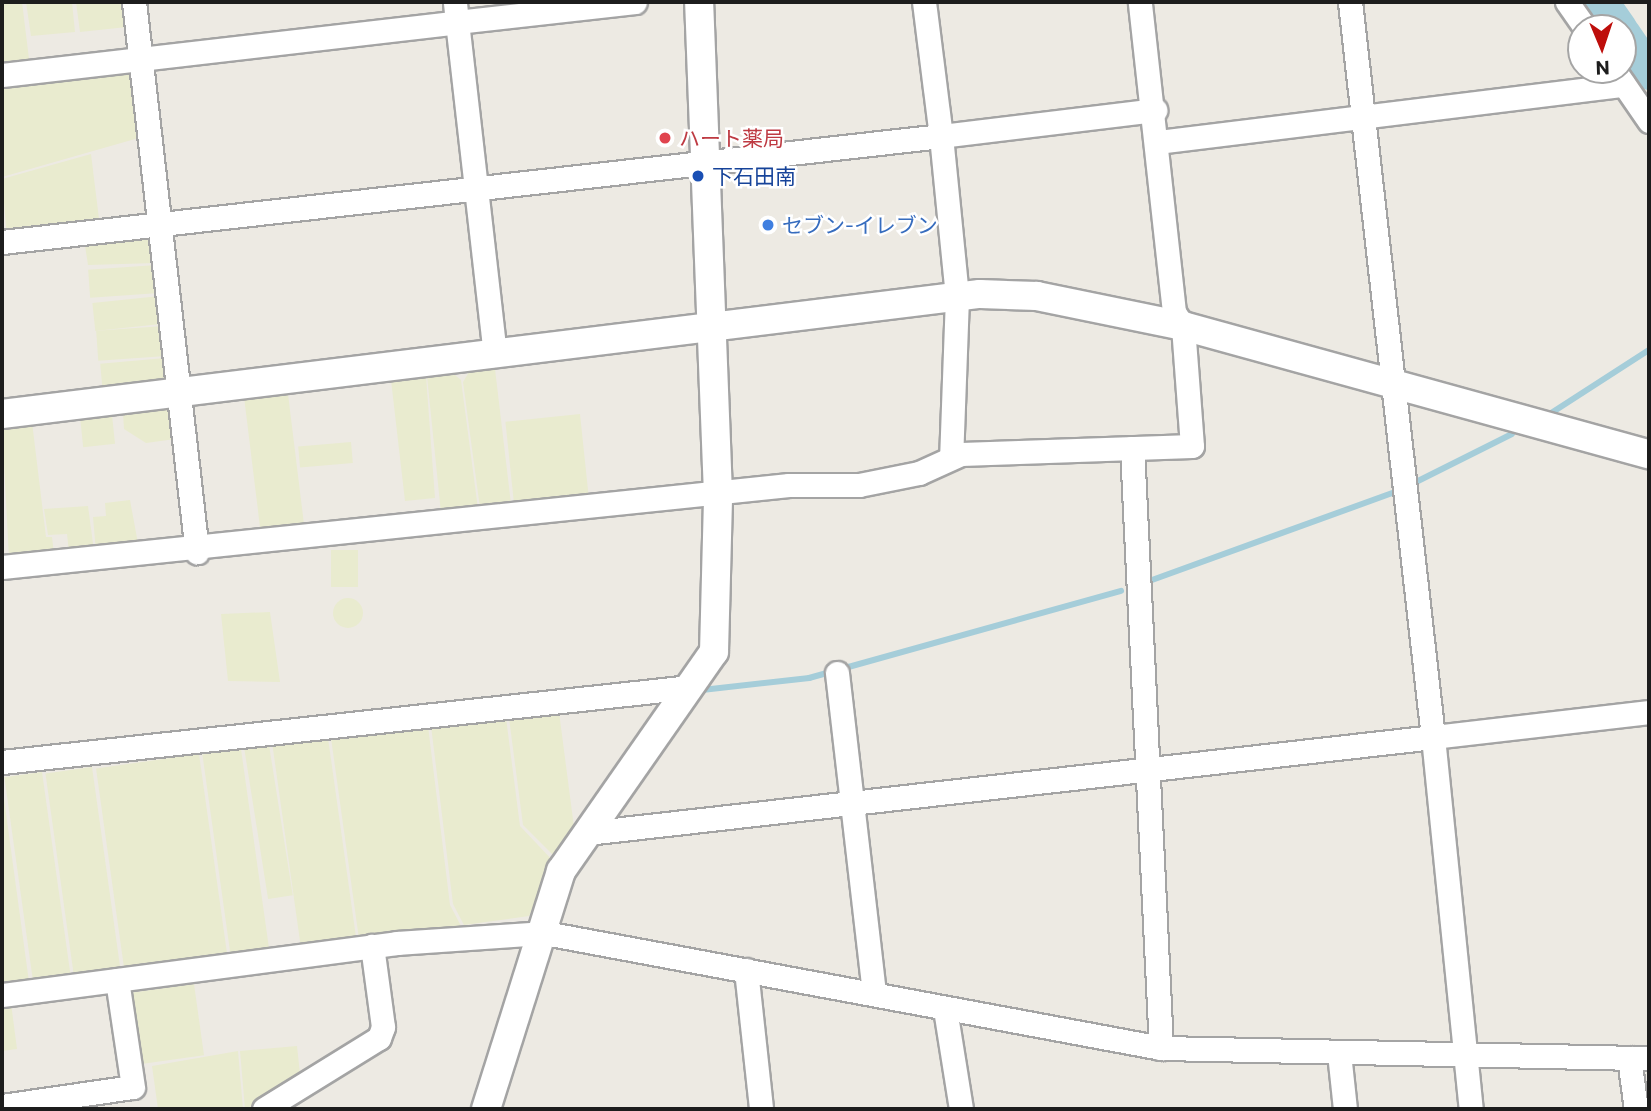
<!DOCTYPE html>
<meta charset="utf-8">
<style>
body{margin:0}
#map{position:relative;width:1651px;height:1111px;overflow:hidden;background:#edeae3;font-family:Commissioner,"Noto Sans JP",sans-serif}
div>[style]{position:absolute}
.farmland>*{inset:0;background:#e9ebcf;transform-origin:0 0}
.round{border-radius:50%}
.stream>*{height:6px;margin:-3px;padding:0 3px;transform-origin:3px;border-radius:3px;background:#a5cdd9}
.river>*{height:35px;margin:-17.5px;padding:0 17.5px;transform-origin:17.5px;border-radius:17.5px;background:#a5cdd9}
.roads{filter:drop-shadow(2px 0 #a4a4a4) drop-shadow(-2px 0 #a4a4a4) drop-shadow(0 2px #a4a4a4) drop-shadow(0 -2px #a4a4a4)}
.minor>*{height:23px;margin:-11.5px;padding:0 11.5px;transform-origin:11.5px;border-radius:11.5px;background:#fff}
.tertiary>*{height:28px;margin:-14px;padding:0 14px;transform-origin:14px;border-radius:14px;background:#fff}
.dots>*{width:19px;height:19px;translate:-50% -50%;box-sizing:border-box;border:4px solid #fff;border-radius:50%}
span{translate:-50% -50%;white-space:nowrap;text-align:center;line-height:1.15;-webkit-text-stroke:5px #fff;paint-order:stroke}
.health-label{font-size:21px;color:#be3a42}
.left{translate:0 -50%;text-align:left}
.transit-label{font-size:21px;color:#164399}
.shop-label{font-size:21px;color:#366cbe}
.frame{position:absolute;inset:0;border:4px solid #1d1d1d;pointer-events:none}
.north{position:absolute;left:1567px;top:14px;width:70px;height:70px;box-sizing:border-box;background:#fff;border:2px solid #a5a5a5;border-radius:50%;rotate:178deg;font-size:19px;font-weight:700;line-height:28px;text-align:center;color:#1d1d1d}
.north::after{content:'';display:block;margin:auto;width:24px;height:32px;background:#be0e0b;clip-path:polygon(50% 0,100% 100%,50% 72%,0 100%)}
</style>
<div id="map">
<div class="farmland">
<div style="clip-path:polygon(2px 2px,22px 2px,30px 67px,2px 70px)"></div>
<div style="clip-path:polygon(26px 2px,72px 2px,75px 32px,31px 36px)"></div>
<div style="clip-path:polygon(76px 2px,124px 2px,127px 27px,80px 32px)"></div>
<div style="clip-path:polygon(134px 68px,142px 137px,2px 177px,2px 81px)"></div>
<div style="clip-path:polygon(91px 154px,100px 227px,7px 238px,2px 179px)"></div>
<div style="clip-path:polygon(153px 232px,156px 263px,88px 265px,84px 239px)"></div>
<div style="left:157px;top:265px;width:28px;height:69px;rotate:86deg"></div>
<div style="left:160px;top:296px;width:28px;height:68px;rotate:84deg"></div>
<div style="left:164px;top:326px;width:30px;height:68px;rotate:86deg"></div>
<div style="left:165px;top:358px;width:24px;height:65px;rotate:85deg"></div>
<div style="clip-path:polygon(495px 369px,511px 504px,480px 508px,463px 382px,469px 372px)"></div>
<div style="clip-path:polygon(455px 375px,461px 380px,478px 509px,441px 513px,427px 376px)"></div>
<div style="clip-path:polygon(426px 376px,435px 498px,405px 501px,391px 380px)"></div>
<div style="left:288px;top:394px;width:137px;height:44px;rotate:83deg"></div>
<div style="clip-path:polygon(170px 404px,175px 439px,146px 443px,124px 429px,123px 413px)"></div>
<div style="left:580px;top:414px;width:82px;height:75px;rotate:84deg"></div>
<div style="left:112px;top:415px;width:29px;height:32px;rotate:84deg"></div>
<div style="clip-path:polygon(32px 422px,46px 537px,52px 537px,54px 554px,9px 558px,2px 426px)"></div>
<div style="left:351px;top:442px;width:21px;height:53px;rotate:85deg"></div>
<div style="clip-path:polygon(130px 500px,139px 549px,96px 552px,93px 517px,106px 516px,105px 503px)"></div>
<div style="clip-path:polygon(88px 506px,94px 551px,69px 552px,67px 534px,48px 535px,44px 509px)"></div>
<div style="left:331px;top:550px;width:27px;height:37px"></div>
<div class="round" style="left:333px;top:598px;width:30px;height:30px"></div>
<div style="clip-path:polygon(270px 612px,280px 682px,228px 681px,221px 614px)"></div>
<div style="clip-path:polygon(559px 712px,574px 827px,558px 860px,523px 825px,509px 718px)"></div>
<div style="clip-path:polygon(506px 718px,520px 826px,555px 863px,529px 916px,464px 925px,453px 904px,431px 726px)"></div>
<div style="clip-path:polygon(428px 726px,450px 905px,461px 926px,359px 939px,331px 738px)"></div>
<div style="left:328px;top:738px;width:204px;height:56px;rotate:82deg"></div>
<div style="left:269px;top:745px;width:152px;height:25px;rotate:81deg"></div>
<div style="left:241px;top:749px;width:205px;height:39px;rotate:82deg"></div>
<div style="left:199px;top:754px;width:204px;height:104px;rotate:82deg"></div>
<div style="left:92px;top:767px;width:204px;height:47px;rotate:82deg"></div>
<div style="left:42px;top:772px;width:207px;height:38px;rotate:82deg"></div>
<div style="clip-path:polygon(2px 784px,29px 982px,2px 986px)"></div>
<div style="left:194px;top:984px;width:72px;height:67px;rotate:82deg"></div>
<div style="clip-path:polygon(11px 1003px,17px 1049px,2px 1051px,2px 1004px)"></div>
<div style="clip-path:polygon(297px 1046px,301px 1083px,245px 1109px,240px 1051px)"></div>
<div style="clip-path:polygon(238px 1051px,243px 1109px,158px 1109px,152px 1066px)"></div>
</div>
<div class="stream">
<div style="left:1545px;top:417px;width:124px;rotate:-32.8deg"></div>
<div style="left:1410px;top:485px;width:114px;rotate:-26.6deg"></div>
<div style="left:1152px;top:580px;width:265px;rotate:-19.9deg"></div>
<div style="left:702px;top:690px;width:108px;rotate:-6.4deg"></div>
<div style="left:809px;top:678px;width:324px;rotate:-15.6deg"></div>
</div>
<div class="river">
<div style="left:1601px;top:2px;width:32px;rotate:55deg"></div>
<div style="left:1623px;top:34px;width:46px;rotate:55.6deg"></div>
</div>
<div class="roads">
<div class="minor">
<div style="left:134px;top:2px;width:554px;rotate:83.47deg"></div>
<div style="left:924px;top:2px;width:135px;rotate:82.8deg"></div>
<div style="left:941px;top:136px;width:216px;rotate:-6.9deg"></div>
<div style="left:1350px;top:2px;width:740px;rotate:83.56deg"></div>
<div style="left:1433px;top:737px;width:217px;rotate:-6.6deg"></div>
<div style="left:1567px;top:2px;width:32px;rotate:55deg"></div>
<div style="left:1614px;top:70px;width:62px;rotate:55.5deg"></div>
<div style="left:2px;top:75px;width:458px;rotate:-6.6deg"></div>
<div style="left:457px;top:22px;width:20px;rotate:-96deg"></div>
<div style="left:1158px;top:142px;width:469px;rotate:-7deg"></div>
<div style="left:2px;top:242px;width:945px;rotate:-6.44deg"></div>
<div style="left:941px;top:136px;width:162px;rotate:84.3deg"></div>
<div style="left:957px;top:297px;width:161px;rotate:92.1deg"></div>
<div style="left:495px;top:355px;width:335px;rotate:-96.5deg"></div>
<div style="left:457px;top:22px;width:179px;rotate:-6.4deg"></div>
<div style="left:1132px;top:448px;width:601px;rotate:87.23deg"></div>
<div style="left:2px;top:567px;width:791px;rotate:-5.95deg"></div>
<div style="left:789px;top:485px;width:70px"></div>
<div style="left:859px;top:485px;width:61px;rotate:-11.3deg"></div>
<div style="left:919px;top:473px;width:46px;rotate:-24.3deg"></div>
<div style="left:961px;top:454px;width:231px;rotate:-2deg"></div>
<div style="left:1192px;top:446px;width:120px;rotate:-94.3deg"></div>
<div style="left:1183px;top:326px;width:17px;rotate:-123deg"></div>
<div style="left:1174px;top:312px;width:312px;rotate:-96.3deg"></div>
<div style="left:837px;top:673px;width:322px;rotate:83.4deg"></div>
<div style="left:2px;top:762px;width:692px;rotate:-6.22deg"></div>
<div style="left:587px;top:833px;width:851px;rotate:-6.47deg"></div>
<div style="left:1433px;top:737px;width:374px;rotate:84.2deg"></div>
<div style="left:746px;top:970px;width:140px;rotate:83.8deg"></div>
<div style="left:2px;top:995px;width:398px;rotate:-7.5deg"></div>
<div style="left:397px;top:943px;width:148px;rotate:-3.9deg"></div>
<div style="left:545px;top:933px;width:627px;rotate:10.57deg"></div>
<div style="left:1161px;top:1048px;width:488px;rotate:1.2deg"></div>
<div style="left:945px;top:1009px;width:101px;rotate:80.9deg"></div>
<div style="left:1339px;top:1053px;width:56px;rotate:83.9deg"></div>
<div style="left:1629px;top:1058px;width:51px;rotate:82.2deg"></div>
<div style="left:2px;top:1106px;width:132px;rotate:-8.3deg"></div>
<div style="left:133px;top:1087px;width:108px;rotate:-98.5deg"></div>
<div style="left:264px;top:1109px;width:135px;rotate:-31.7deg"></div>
<div style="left:379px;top:1038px;width:12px;rotate:-70deg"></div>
<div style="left:383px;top:1027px;width:82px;rotate:-97.7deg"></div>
</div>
<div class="tertiary">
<div style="left:2px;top:414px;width:985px;rotate:-7deg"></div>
<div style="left:980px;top:294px;width:57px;rotate:2deg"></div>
<div style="left:1037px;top:296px;width:149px;rotate:11.6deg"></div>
<div style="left:1183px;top:326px;width:483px;rotate:15.4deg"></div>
<div style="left:486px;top:1109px;width:250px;rotate:-72.5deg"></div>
<div style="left:561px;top:871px;width:267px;rotate:-55.1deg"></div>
<div style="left:714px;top:652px;width:158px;rotate:-88.5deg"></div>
<div style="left:718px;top:494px;width:492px;rotate:-92.2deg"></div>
</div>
</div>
<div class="dots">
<div style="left:665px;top:138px;background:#e0444e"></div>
<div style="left:698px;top:176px;background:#1a4fb4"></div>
<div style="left:768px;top:225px;background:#3f7fe0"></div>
</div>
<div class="health-label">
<span class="left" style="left:679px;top:138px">ハート薬局</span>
</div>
<div class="transit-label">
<span class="left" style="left:712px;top:176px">下石田南</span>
</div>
<div class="shop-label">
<span class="left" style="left:782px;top:225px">セブン-イレブン</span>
</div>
<div class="frame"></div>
<div class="north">N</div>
</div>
